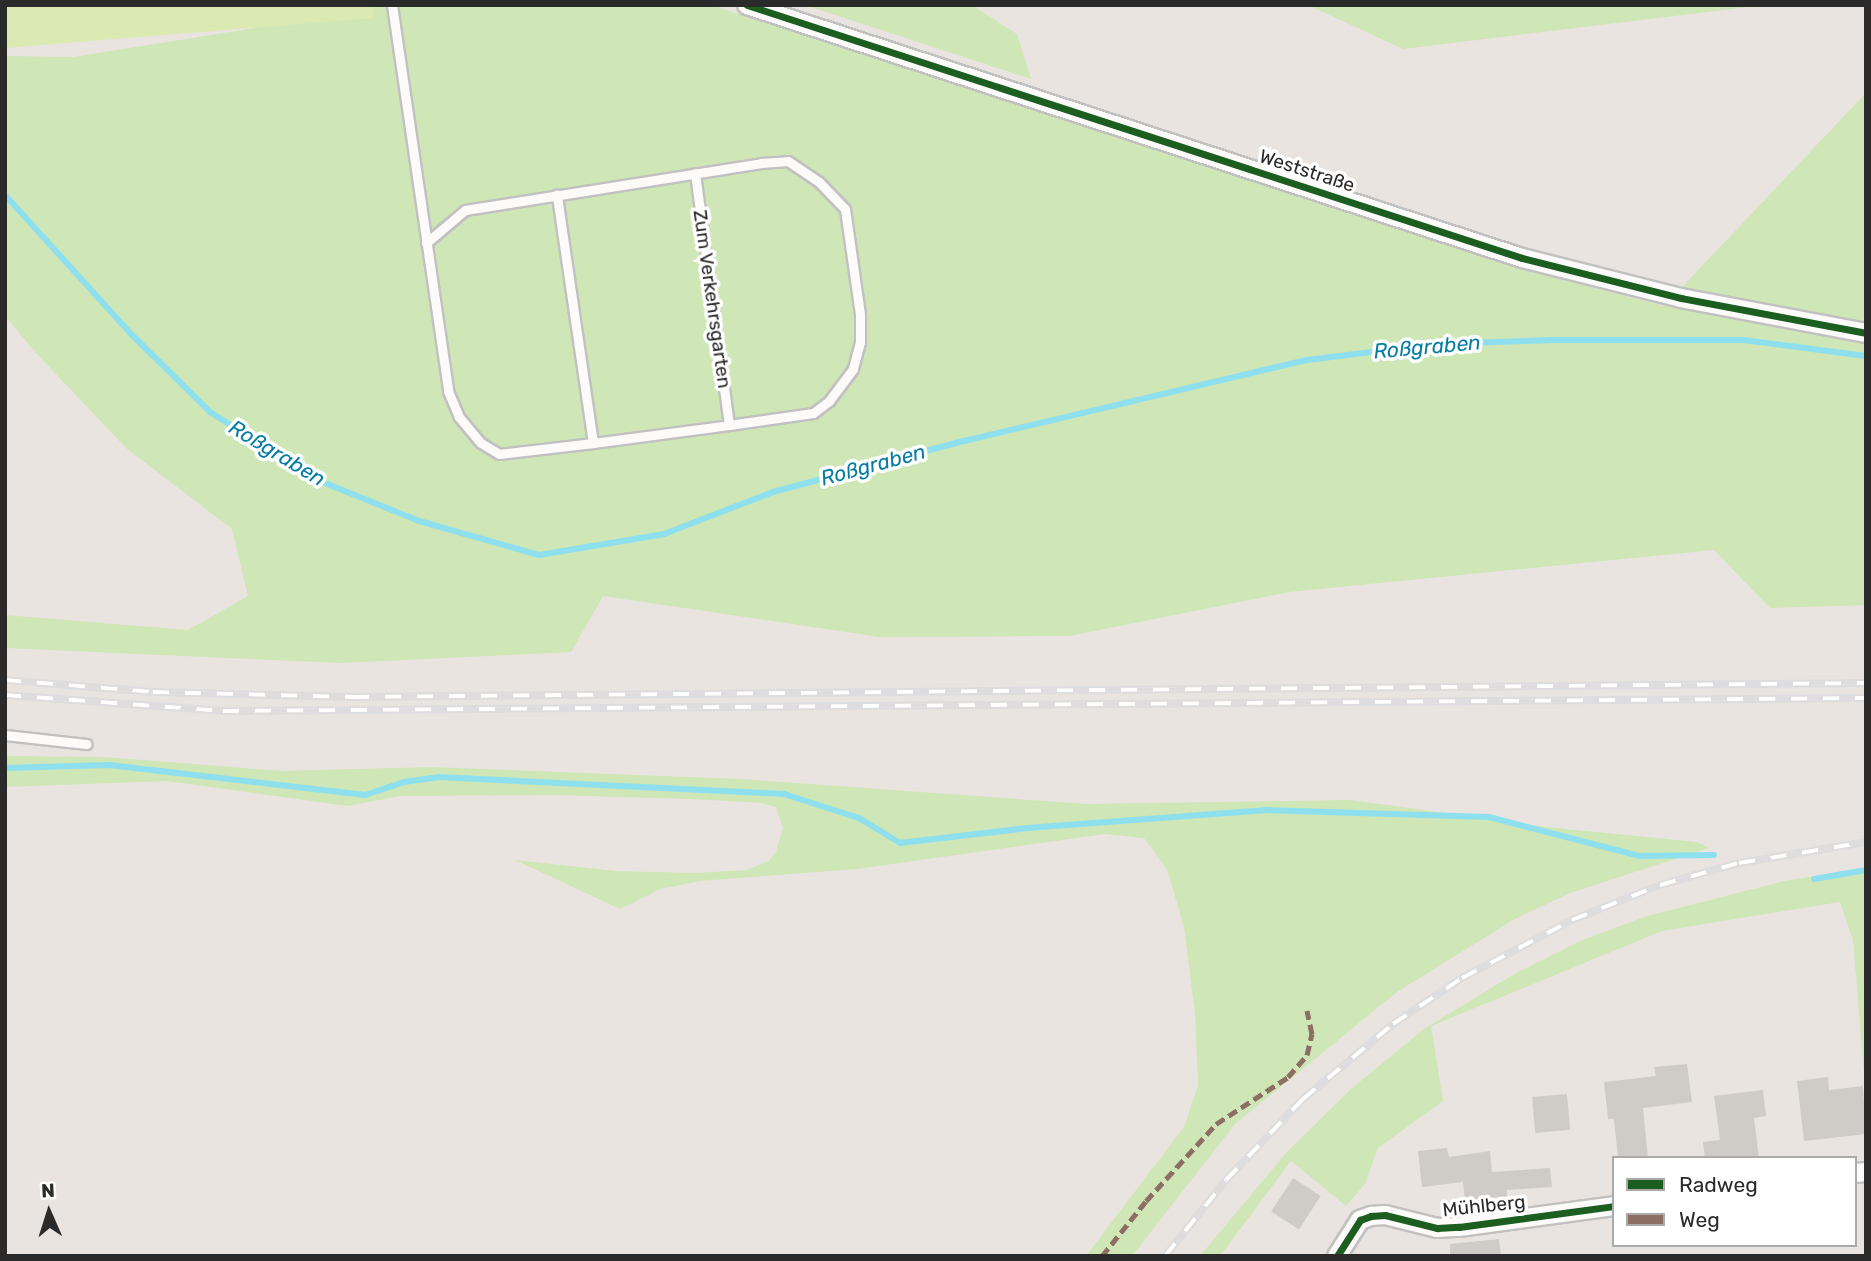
<!DOCTYPE html>
<meta charset="utf-8">
<style>
body{margin:0}
#map{position:relative;width:1871px;height:1261px;overflow:hidden;background:#e9e4df;font-family:Rubik,sans-serif}
div>[style]{position:absolute}
.green>*{inset:0;background:#cfe6b6}
.pitch>*{inset:0;background:#dbeab3}
.stream>*{height:6px;margin:-3px;padding:0 3px;transform-origin:3px;border-radius:3px;background:#8ee0ef}
.building>*{inset:0;background:#cfccc8;transform-origin:0 0}
.roads{filter:drop-shadow(2px 0 #c2c1c1) drop-shadow(-2px 0 #c2c1c1) drop-shadow(0 2px #c2c1c1) drop-shadow(0 -2px #c2c1c1)}
.service>*{height:9px;margin:-4.5px;padding:0 4.5px;transform-origin:4.5px;border-radius:4.5px;background:#fcfbfa}
.minor>*{height:18px;margin:-9px;padding:0 9px;transform-origin:9px;border-radius:9px;background:#fcfbfa}
.rail>*{height:8px;margin-top:-4px;transform-origin:0;background:repeating-linear-gradient(90deg,#fff 0 16px,#dddddf 0 32px);box-sizing:border-box;border-block:2px solid #dddddf}
.quiet>*{height:5px;margin-top:-2.5px;transform-origin:0;background:repeating-linear-gradient(90deg,#8d6e63 0 10px,transparent 0 15px)}
.cycleway>*{height:7px;margin:-3.5px;padding:0 3.5px;transform-origin:3.5px;border-radius:3.5px;background:#1b5e20}
span{translate:-50% -50%;white-space:nowrap;text-align:center;line-height:1.15;-webkit-text-stroke:7px #fff;paint-order:stroke}
.street-label{font-size:19px;color:#2a2a2a}
.water-label{font-size:21px;color:#057da3;font-style:italic}
.frame{position:absolute;inset:0;border:7px solid #2a2a2a;pointer-events:none}
.legend{position:absolute;left:1612px;top:1156px;width:245px;height:91px;box-sizing:border-box;background:#fff;border:2px solid #aaa;margin:0;padding:9px 12px;list-style:none;font-size:21px;color:#2a2a2a}
.legend li{display:flex;align-items:center;gap:14px;height:35px}
.legend b{width:35px;border:2px solid #aaa}
.north{position:absolute;left:14px;top:1177px;width:70px;height:70px;-webkit-text-stroke:5px #fff;paint-order:stroke;rotate:357deg;font-size:19px;font-weight:700;line-height:28px;text-align:center;color:#2a2a2a}
.north::after{content:'';display:block;margin:auto;width:24px;height:32px;background:#2a2a2a;clip-path:polygon(50% 0,100% 100%,50% 72%,0 100%)}
</style>
<div id="map">
<div class="green">
<div style="clip-path:polygon(268px 5px,711px 5px,1536px 273px,1664px 306px,1866px 93px,1866px 605px,1770px 608px,1714px 550px,1289px 592px,1069px 636px,880px 637px,603px 596px,571px 652px,340px 663px,5px 648px,5px 615px,188px 630px,248px 596px,232px 529px,126px 448px,36px 353px,5px 316px,5px 56px,74px 57px,267px 26px)"></div>
<div style="clip-path:polygon(805px 5px,972px 5px,1017px 34px,1031px 79px)"></div>
<div style="clip-path:polygon(1308px 5px,1765px 5px,1403px 49px)"></div>
<div style="clip-path:polygon(5px 756px,104px 757px,282px 771px,432px 767px,740px 779px,1087px 804px,1351px 800px,1545px 827px,1697px 842px,1709px 848px,1570px 893px,1513px 920px,1397px 992px,1235px 1124px,1132px 1256px,1086px 1256px,1184px 1127px,1198px 1085px,1195px 1014px,1184px 927px,1167px 869px,1144px 838px,1105px 834px,857px 869px,700px 881px,660px 889px,620px 909px,515px 860px,616px 871px,695px 873px,747px 870px,769px 861px,776px 852px,783px 828px,776px 807px,762px 803px,691px 799px,552px 795px,400px 796px,347px 806px,167px 781px,5px 787px)"></div>
<div style="clip-path:polygon(1866px 869px,1866px 1098px,1853px 940px,1840px 902px,1662px 931px,1431px 1026px,1443px 1101px,1378px 1148px,1365px 1184px,1346px 1206px,1291px 1161px,1220px 1256px,1200px 1256px,1286px 1153px,1351px 1089px,1424px 1029px,1516px 973px,1580px 941px,1647px 916px,1789px 880px)"></div>
</div>
<div class="pitch">
<div style="clip-path:polygon(5px 5px,374px 5px,373px 18px,5px 48px)"></div>
</div>
<div class="stream">
<div style="left:5px;top:195px;width:186px;rotate:47.8deg"></div>
<div style="left:130px;top:333px;width:112px;rotate:44.6deg"></div>
<div style="left:210px;top:412px;width:130px;rotate:32.1deg"></div>
<div style="left:320px;top:481px;width:107px;rotate:22deg"></div>
<div style="left:419px;top:521px;width:125px;rotate:15.8deg"></div>
<div style="left:539px;top:555px;width:127px;rotate:-9.5deg"></div>
<div style="left:664px;top:534px;width:117px;rotate:-21.1deg"></div>
<div style="left:773px;top:492px;width:198px;rotate:-15deg"></div>
<div style="left:964px;top:441px;width:352px;rotate:-13.3deg"></div>
<div style="left:1307px;top:360px;width:131px;rotate:-7deg"></div>
<div style="left:1437px;top:344px;width:116px;rotate:-2deg"></div>
<div style="left:1553px;top:340px;width:190px"></div>
<div style="left:1743px;top:340px;width:124px;rotate:7.4deg"></div>
<div style="left:5px;top:768px;width:104px;rotate:-1.7deg"></div>
<div style="left:109px;top:765px;width:258px;rotate:6.7deg"></div>
<div style="left:365px;top:795px;width:41px;rotate:-18.4deg"></div>
<div style="left:404px;top:782px;width:34px;rotate:-8deg"></div>
<div style="left:438px;top:777px;width:346px;rotate:2.8deg"></div>
<div style="left:784px;top:794px;width:79px;rotate:17.7deg"></div>
<div style="left:859px;top:818px;width:48px;rotate:31.4deg"></div>
<div style="left:900px;top:843px;width:128px;rotate:-6.7deg"></div>
<div style="left:1027px;top:828px;width:238px;rotate:-4.3deg"></div>
<div style="left:1264px;top:810px;width:225px;rotate:1.8deg"></div>
<div style="left:1489px;top:817px;width:156px;rotate:14.5deg"></div>
<div style="left:1640px;top:856px;width:74px;rotate:-0.8deg"></div>
<div style="left:1814px;top:879px;width:53px;rotate:-9.8deg"></div>
</div>
<div class="building">
<div style="clip-path:polygon(1687px 1064px,1692px 1102px,1643px 1108px,1648px 1158px,1618px 1158px,1614px 1119px,1608px 1119px,1604px 1082px,1656px 1076px,1654px 1067px)"></div>
<div style="clip-path:polygon(1828px 1077px,1829px 1090px,1863px 1086px,1866px 1134px,1804px 1141px,1797px 1081px)"></div>
<div style="clip-path:polygon(1763px 1090px,1766px 1116px,1754px 1118px,1759px 1158px,1705px 1158px,1703px 1142px,1720px 1140px,1714px 1096px)"></div>
<div style="left:1567px;top:1094px;width:36px;height:35px;rotate:85deg"></div>
<div style="clip-path:polygon(1447px 1148px,1449px 1157px,1490px 1151px,1492px 1172px,1550px 1168px,1552px 1187px,1507px 1190px,1507px 1196px,1465px 1201px,1463px 1182px,1422px 1187px,1418px 1151px)"></div>
<div style="left:1293px;top:1178px;width:33px;height:40px;rotate:33deg"></div>
<div style="clip-path:polygon(1499px 1239px,1501px 1256px,1450px 1256px,1450px 1244px)"></div>
</div>
<div class="roads">
<div class="service">
<div style="left:392px;top:5px;width:390px;rotate:81.7deg"></div>
<div style="left:448px;top:391px;width:28px;rotate:67deg"></div>
<div style="left:459px;top:417px;width:34px;rotate:50deg"></div>
<div style="left:481px;top:443px;width:21px;rotate:31deg"></div>
<div style="left:499px;top:454px;width:95px;rotate:-6.7deg"></div>
<div style="left:593px;top:443px;width:251px;rotate:-98.3deg"></div>
<div style="left:426px;top:243px;width:51px;rotate:-40.2deg"></div>
<div style="left:465px;top:210px;width:300px;rotate:-9deg"></div>
<div style="left:761px;top:163px;width:27px;rotate:-4deg"></div>
<div style="left:788px;top:161px;width:37px;rotate:34deg"></div>
<div style="left:819px;top:182px;width:37px;rotate:46deg"></div>
<div style="left:845px;top:209px;width:107px;rotate:81.9deg"></div>
<div style="left:860px;top:315px;width:27px;rotate:90deg"></div>
<div style="left:860px;top:342px;width:28px;rotate:105deg"></div>
<div style="left:853px;top:369px;width:40px;rotate:127deg"></div>
<div style="left:829px;top:401px;width:20px;rotate:143deg"></div>
<div style="left:813px;top:413px;width:85px;rotate:171.9deg"></div>
<div style="left:593px;top:443px;width:137px;rotate:-7.5deg"></div>
<div style="left:729px;top:425px;width:254px;rotate:-97.7deg"></div>
<div style="left:5px;top:735px;width:82px;rotate:6.3deg"></div>
</div>
<div class="minor">
<div style="left:747px;top:5px;width:815px;rotate:18.08deg"></div>
<div style="left:1522px;top:258px;width:164px;rotate:14.1deg"></div>
<div style="left:1681px;top:298px;width:188px;rotate:10.7deg"></div>
<div style="left:1855px;top:1173px;width:11px;rotate:-5deg"></div>
<div style="left:1337px;top:1256px;width:43px;rotate:-57.4deg"></div>
<div style="left:1360px;top:1220px;width:12px;rotate:-20deg"></div>
<div style="left:1371px;top:1216px;width:14px;rotate:-4deg"></div>
<div style="left:1385px;top:1215px;width:54px;rotate:14deg"></div>
<div style="left:1437px;top:1228px;width:22px;rotate:-3deg"></div>
<div style="left:1459px;top:1227px;width:156px;rotate:-7.7deg"></div>
</div>
</div>
<div class="rail">
<div style="left:5px;top:680px;width:148px;rotate:4.6deg"></div>
<div style="left:153px;top:692px;width:200px;rotate:1.4deg"></div>
<div style="left:353px;top:697px;width:1513px;rotate:-0.53deg"></div>
<div style="left:5px;top:695px;width:219px;rotate:4.2deg"></div>
<div style="left:223px;top:711px;width:1643px;rotate:-0.45deg"></div>
<div style="left:1165px;top:1256px;width:97px;rotate:-51.2deg"></div>
<div style="left:1226px;top:1180px;width:112px;rotate:-46.5deg"></div>
<div style="left:1303px;top:1099px;width:117px;rotate:-39.8deg"></div>
<div style="left:1393px;top:1024px;width:83px;rotate:-33.7deg"></div>
<div style="left:1462px;top:978px;width:124px;rotate:-27.8deg"></div>
<div style="left:1572px;top:920px;width:95px;rotate:-21.7deg"></div>
<div style="left:1660px;top:885px;width:82px;rotate:-15.6deg"></div>
<div style="left:1739px;top:863px;width:129px;rotate:-9.4deg"></div>
</div>
<div class="quiet">
<div style="left:1102px;top:1256px;width:70px;rotate:-51.3deg"></div>
<div style="left:1146px;top:1201px;width:104px;rotate:-47.7deg"></div>
<div style="left:1216px;top:1124px;width:86px;rotate:-33.1deg"></div>
<div style="left:1288px;top:1077px;width:29px;rotate:-49deg"></div>
<div style="left:1307px;top:1055px;width:22px;rotate:-77deg"></div>
<div style="left:1312px;top:1034px;width:24px;rotate:-102deg"></div>
</div>
<div class="cycleway">
<div style="left:747px;top:5px;width:815px;rotate:18.08deg"></div>
<div style="left:1522px;top:258px;width:164px;rotate:14.1deg"></div>
<div style="left:1681px;top:298px;width:188px;rotate:10.7deg"></div>
<div style="left:1337px;top:1256px;width:43px;rotate:-57.4deg"></div>
<div style="left:1360px;top:1220px;width:12px;rotate:-20deg"></div>
<div style="left:1371px;top:1216px;width:14px;rotate:-4deg"></div>
<div style="left:1385px;top:1215px;width:54px;rotate:14deg"></div>
<div style="left:1437px;top:1228px;width:22px;rotate:-3deg"></div>
<div style="left:1459px;top:1227px;width:156px;rotate:-7.7deg"></div>
</div>
<div class="street-label">
<span style="left:1307px;top:171px;rotate:18deg">Weststraße</span>
<span style="left:712px;top:299px;rotate:82deg">Zum Verkehrsgarten</span>
<span style="left:1484px;top:1206px;rotate:-6deg">Mühlberg</span>
</div>
<div class="water-label">
<span style="left:1427px;top:347px;rotate:-5deg">Roßgraben</span>
<span style="left:277px;top:453px;rotate:31deg">Roßgraben</span>
<span style="left:873px;top:465px;rotate:-15deg">Roßgraben</span>
</div>
<div class="frame"></div>
<ul class="legend">
<li><b style="height:9px;background:#1b5e20"></b>Radweg</li>
<li><b style="height:9px;background:#8d6e63"></b>Weg</li>
</ul>
<div class="north">N</div>
</div>
